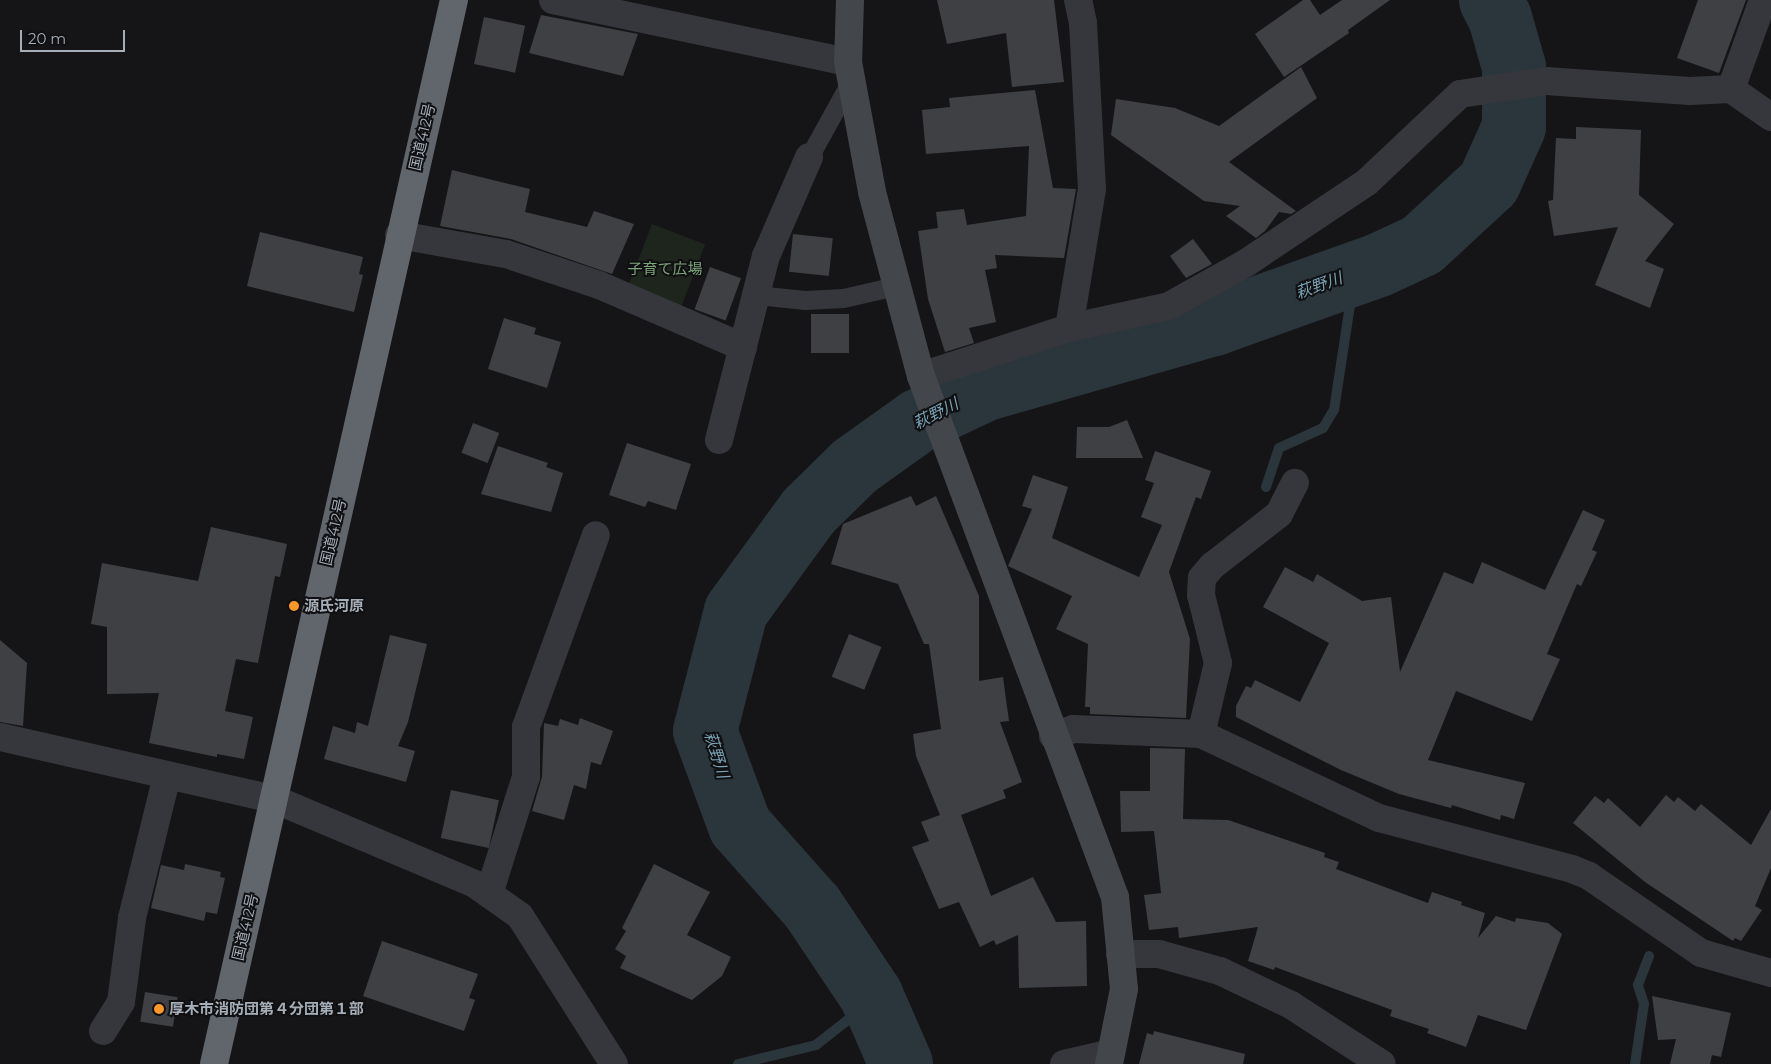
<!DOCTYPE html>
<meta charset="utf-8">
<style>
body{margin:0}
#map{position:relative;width:1771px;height:1064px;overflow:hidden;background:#151517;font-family:Montserrat,"Noto Sans JP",sans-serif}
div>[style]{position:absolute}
.green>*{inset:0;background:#1d251d;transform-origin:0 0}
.stream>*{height:10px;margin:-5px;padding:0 5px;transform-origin:5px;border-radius:5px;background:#2a363c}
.river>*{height:64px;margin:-32px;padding:0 32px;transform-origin:32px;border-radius:32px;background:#2a363c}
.building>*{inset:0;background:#3f4044;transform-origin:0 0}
.lane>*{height:19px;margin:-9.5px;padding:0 9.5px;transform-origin:9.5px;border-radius:9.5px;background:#36373c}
.street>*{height:28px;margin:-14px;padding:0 14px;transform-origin:14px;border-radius:14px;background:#36373c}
.secondary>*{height:28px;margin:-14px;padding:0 14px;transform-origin:14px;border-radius:14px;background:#43474c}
.highway>*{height:28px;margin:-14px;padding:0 14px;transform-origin:14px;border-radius:14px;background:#61666d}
.dots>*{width:14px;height:14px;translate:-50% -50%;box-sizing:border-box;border:2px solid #101012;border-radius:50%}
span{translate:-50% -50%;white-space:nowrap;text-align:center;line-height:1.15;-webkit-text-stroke:4px #101012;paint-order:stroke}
.street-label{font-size:15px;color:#a6aeb8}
.park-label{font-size:15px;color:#7ea47b}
.poi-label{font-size:15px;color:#a6aeb8;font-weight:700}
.left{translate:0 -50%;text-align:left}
.water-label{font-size:16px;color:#7aa2b5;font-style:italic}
.scale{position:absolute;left:20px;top:30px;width:105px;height:22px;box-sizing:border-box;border:2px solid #a6aeb8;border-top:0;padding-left:6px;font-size:15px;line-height:18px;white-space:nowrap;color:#a6aeb8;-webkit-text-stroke:4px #101012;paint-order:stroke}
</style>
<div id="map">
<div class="green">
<div style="left:652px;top:224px;width:57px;height:71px;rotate:21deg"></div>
</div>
<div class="stream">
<div style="left:1266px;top:487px;width:41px;rotate:-71.6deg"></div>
<div style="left:1279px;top:448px;width:48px;rotate:-24.4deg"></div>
<div style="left:1323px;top:428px;width:21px;rotate:-59deg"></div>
<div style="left:1334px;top:410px;width:139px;rotate:-81.3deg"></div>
<div style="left:738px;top:1064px;width:80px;rotate:-13.7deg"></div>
<div style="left:816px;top:1045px;width:73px;rotate:-38.3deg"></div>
<div style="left:1635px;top:1064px;width:61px;rotate:-81.5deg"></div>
<div style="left:1644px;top:1004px;width:20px;rotate:-108deg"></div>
<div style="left:1638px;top:985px;width:31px;rotate:-69deg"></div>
</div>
<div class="river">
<div style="left:901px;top:1064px;width:75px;rotate:-113.5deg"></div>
<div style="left:871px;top:995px;width:106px;rotate:-123.8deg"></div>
<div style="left:812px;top:907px;width:108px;rotate:-131.6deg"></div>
<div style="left:740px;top:826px;width:101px;rotate:-110.2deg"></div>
<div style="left:705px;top:731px;width:124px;rotate:-75.5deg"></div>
<div style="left:736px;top:611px;width:124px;rotate:-53.9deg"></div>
<div style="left:809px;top:511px;width:64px;rotate:-44.4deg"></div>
<div style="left:855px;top:466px;width:77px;rotate:-35.5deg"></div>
<div style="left:918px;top:421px;width:75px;rotate:-25.2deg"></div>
<div style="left:986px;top:389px;width:237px;rotate:-15.9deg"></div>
<div style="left:1214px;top:324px;width:175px;rotate:-19.7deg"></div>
<div style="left:1379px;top:265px;width:47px;rotate:-24.9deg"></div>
<div style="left:1422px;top:245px;width:91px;rotate:-42.8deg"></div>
<div style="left:1489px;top:183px;width:61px;rotate:-65.9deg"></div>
<div style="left:1514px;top:127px;width:60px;rotate:-90deg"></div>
<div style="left:1514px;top:67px;width:51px;rotate:-105.9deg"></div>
<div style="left:1500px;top:18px;width:20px;rotate:-117deg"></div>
</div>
<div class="building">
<div style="clip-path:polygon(937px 0,1054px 0,1064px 82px,1012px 87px,1006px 33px,947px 44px)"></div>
<div style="clip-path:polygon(1303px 0,1310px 0,1320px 15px,1342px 0,1390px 0,1348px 30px,1349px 33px,1284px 77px,1255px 34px)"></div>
<div style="clip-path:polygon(1698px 0,1746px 0,1719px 73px,1677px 58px)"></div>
<div style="clip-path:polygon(541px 15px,638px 34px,623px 76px,529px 53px)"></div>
<div style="left:484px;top:17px;width:42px;height:48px;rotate:12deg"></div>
<div style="clip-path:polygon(1301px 67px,1317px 98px,1229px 162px,1296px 211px,1291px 214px,1279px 212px,1265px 231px,1256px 238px,1226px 216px,1240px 206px,1204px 201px,1111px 135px,1116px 99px,1175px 108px,1219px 126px)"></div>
<div style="clip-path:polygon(1035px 90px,1053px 188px,1076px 189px,1064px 258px,995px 255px,997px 268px,985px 270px,996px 322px,969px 328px,974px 343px,945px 352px,928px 299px,918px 231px,938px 228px,936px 212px,964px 209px,967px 225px,1026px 216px,1029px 146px,926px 154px,922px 110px,950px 107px,949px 98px)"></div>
<div style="clip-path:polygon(1576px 127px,1641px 130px,1639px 195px,1674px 224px,1645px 261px,1664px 269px,1650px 308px,1595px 285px,1618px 227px,1554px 236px,1548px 201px,1553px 200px,1556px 138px,1576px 139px)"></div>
<div style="clip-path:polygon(452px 170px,530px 189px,525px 212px,587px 227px,594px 211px,634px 224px,612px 274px,511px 239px,440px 226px)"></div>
<div style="clip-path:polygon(260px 232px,363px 257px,359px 274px,363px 275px,354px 312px,247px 286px)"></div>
<div style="left:793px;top:234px;width:40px;height:38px;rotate:6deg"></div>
<div style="clip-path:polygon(1193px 239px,1212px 264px,1186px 278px,1170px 256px)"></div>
<div style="left:710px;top:267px;width:33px;height:45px;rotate:20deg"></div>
<div style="left:811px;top:314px;width:38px;height:39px"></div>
<div style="clip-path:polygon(504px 318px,536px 328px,534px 334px,561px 342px,547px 388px,488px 369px)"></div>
<div style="clip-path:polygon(1127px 420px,1143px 458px,1076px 458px,1077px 427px,1109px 427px)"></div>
<div style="left:473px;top:423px;width:28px;height:32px;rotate:21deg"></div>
<div style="clip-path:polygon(627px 443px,691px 464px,676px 510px,648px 501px,645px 507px,609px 495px)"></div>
<div style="clip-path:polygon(498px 446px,548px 463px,546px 467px,563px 473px,551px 512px,481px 494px)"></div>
<div style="clip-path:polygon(1155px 451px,1211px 471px,1201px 499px,1196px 497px,1169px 572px,1190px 639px,1186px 718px,1090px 714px,1090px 707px,1085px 707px,1088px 644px,1056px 629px,1072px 596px,1008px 566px,1032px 509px,1022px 506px,1033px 475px,1068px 487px,1052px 538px,1139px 577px,1162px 525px,1141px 517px,1154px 483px,1145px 480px)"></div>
<div style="clip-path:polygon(911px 496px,916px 506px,936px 496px,979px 596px,979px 681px,1003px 677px,1009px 721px,1000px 722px,1022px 782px,1003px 790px,1006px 798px,961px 815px,991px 896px,1033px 877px,1056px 922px,1086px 921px,1087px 986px,1019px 988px,1018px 935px,996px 945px,994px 940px,980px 947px,959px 902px,939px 909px,912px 847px,929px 841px,921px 822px,940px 815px,916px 756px,913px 734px,941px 729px,929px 644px,924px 644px,898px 584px,831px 564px,843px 524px)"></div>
<div style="clip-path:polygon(1583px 510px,1605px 520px,1592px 550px,1597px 552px,1581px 586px,1577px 584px,1547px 654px,1560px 659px,1532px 721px,1456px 691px,1428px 760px,1525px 783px,1514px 819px,1501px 815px,1500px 820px,1452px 805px,1451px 808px,1399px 794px,1341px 770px,1236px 717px,1236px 706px,1246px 686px,1251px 688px,1255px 680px,1300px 702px,1329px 643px,1263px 607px,1285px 567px,1313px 582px,1317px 574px,1362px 601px,1391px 597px,1400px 672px,1444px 572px,1473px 584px,1482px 562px,1545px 590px)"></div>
<div style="clip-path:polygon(211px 527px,287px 544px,280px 577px,275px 576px,258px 663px,236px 659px,225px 711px,253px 717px,244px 759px,217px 754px,217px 757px,149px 743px,159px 693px,107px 694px,107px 627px,91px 624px,102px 563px,198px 581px)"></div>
<div style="left:849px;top:634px;width:35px;height:46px;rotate:22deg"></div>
<div style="clip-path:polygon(390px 635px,427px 644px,408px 722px,398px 746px,415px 751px,406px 782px,324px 759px,333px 726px,355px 733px,357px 722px,368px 726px)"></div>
<div style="clip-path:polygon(0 640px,27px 663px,23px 726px,0 722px)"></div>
<div style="clip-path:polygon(580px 718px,613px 731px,601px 765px,591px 762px,586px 789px,574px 785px,564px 820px,532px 811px,542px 777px,544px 723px,558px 726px,560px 719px,578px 725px)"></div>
<div style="clip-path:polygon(1150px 748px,1185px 749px,1183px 819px,1228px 820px,1325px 853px,1324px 857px,1339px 862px,1336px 869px,1428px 903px,1432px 892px,1462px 902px,1461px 905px,1485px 913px,1478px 938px,1496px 916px,1515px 922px,1516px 918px,1548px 923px,1562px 934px,1526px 1030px,1478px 1015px,1466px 1047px,1427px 1033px,1429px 1029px,1390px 1016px,1392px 1010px,1275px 967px,1274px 970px,1248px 961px,1258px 927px,1179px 938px,1178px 927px,1149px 930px,1144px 895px,1161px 893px,1154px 831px,1121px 832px,1120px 791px,1150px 791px)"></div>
<div style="left:451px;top:790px;width:49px;height:49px;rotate:12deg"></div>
<div style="clip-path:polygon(1666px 795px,1674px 802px,1678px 797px,1695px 811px,1701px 804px,1751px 845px,1771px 809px,1771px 868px,1755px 906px,1762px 910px,1741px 941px,1735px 938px,1733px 941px,1645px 882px,1573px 823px,1595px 796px,1604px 803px,1608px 798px,1640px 827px)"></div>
<div style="clip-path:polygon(185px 864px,221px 872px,220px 877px,225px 878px,217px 914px,206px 912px,204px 921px,151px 908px,161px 865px,184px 870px)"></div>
<div style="clip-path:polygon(654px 864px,710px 892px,687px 935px,731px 957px,722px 976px,692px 1000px,620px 968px,626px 956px,615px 949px,626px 931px,622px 928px)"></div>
<div style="clip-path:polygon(382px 941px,478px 974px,469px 998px,475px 1000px,464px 1031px,363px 996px)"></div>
<div style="left:145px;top:992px;width:33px;height:30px;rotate:9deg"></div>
<div style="clip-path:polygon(1652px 996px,1731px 1013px,1721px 1057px,1712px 1055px,1710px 1064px,1670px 1064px,1676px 1039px,1658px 1040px)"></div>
<div style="clip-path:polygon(1154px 1031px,1245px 1054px,1243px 1064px,1139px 1064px,1147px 1033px,1153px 1035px)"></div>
</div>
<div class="lane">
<div style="left:809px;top:157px;width:87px;rotate:-61.1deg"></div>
<div style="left:756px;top:295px;width:49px;rotate:5.8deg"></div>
<div style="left:805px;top:300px;width:38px;rotate:-3deg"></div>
<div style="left:843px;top:298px;width:54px;rotate:-12.8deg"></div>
</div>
<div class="street">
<div style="left:553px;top:0;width:301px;rotate:11.9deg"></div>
<div style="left:1731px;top:89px;width:49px;rotate:35deg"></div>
<div style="left:399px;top:235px;width:109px;rotate:10.1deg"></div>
<div style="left:506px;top:254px;width:98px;rotate:18.4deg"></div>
<div style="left:599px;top:285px;width:157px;rotate:23.3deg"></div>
<div style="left:1069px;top:328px;width:141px;rotate:-80.6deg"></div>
<div style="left:1092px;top:189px;width:166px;rotate:-93.1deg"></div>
<div style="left:1083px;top:23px;width:24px;rotate:-102deg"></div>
<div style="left:921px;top:376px;width:156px;rotate:-18deg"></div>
<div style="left:1069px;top:328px;width:102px;rotate:-12.4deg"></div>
<div style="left:1169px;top:306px;width:88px;rotate:-29.2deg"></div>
<div style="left:1246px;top:263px;width:146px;rotate:-33.8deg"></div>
<div style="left:1367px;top:182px;width:128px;rotate:-43.4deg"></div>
<div style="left:1460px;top:94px;width:87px;rotate:-8.6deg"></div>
<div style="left:1546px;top:81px;width:144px;rotate:4deg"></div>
<div style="left:1690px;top:91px;width:41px;rotate:-2.8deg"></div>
<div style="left:1731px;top:89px;width:95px;rotate:-70.2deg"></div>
<div style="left:719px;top:440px;width:190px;rotate:-75.7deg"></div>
<div style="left:766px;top:256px;width:108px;rotate:-66.5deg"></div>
<div style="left:1201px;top:734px;width:73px;rotate:-76.5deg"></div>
<div style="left:1218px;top:663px;width:70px;rotate:-104deg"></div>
<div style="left:1201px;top:595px;width:17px;rotate:-87deg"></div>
<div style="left:1202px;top:578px;width:16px;rotate:-50deg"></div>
<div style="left:1212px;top:566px;width:85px;rotate:-37.8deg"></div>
<div style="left:1279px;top:514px;width:35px;rotate:-63deg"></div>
<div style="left:1053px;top:736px;width:21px;rotate:-19deg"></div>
<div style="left:1073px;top:729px;width:128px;rotate:2.2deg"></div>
<div style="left:1201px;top:734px;width:197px;rotate:25.3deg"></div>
<div style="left:1379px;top:818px;width:200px;rotate:14.8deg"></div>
<div style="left:1572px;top:869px;width:18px;rotate:22deg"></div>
<div style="left:1589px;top:876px;width:136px;rotate:34.5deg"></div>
<div style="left:1701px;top:953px;width:73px;rotate:15.9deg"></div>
<div style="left:0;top:737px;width:281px;rotate:12.8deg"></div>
<div style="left:274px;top:799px;width:218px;rotate:22.9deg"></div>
<div style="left:475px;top:884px;width:55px;rotate:35.4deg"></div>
<div style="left:520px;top:916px;width:175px;rotate:57.6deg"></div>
<div style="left:489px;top:894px;width:123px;rotate:-72.5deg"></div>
<div style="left:526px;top:777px;width:50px;rotate:-90deg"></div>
<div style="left:526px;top:727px;width:204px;rotate:-70deg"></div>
<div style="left:1120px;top:954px;width:39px"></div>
<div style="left:1159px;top:954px;width:63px;rotate:15.6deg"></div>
<div style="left:1220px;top:971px;width:79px;rotate:25.6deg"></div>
<div style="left:1291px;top:1005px;width:108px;rotate:33deg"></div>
<div style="left:103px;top:1031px;width:34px;rotate:-58deg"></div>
<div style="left:121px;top:1002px;width:85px;rotate:-82.5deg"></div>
<div style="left:132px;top:918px;width:147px;rotate:-76.2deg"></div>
<div style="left:1064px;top:1064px;width:48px;rotate:-13.2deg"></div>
</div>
<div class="secondary">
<div style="left:850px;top:0;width:62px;rotate:91.8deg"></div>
<div style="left:848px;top:62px;width:132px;rotate:79.5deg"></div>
<div style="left:872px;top:192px;width:190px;rotate:75.1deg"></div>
<div style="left:921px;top:376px;width:556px;rotate:69.58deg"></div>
<div style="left:1115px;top:897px;width:92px;rotate:84.4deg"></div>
<div style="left:1124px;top:989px;width:76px;rotate:101.3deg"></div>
</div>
<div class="highway">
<div style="left:214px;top:1064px;width:1091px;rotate:-77.29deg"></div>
</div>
<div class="dots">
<div style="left:294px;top:606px;background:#fd9826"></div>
<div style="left:159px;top:1009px;background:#fd9826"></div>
</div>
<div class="street-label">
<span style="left:422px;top:137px;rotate:-77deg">国道412号</span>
<span style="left:333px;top:532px;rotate:-77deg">国道412号</span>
<span style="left:245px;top:927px;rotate:-77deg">国道412号</span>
</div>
<div class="park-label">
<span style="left:665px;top:269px">子育て広場</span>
</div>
<div class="poi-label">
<span class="left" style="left:304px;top:606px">源氏河原</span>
<span class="left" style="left:169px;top:1009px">厚木市消防団第４分団第１部</span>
</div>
<div class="water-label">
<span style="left:1319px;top:286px;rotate:-20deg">萩野川</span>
<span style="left:936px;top:414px;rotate:-27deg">萩野川</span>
<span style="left:716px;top:755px;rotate:73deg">萩野川</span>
</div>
<div class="scale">20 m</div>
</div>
